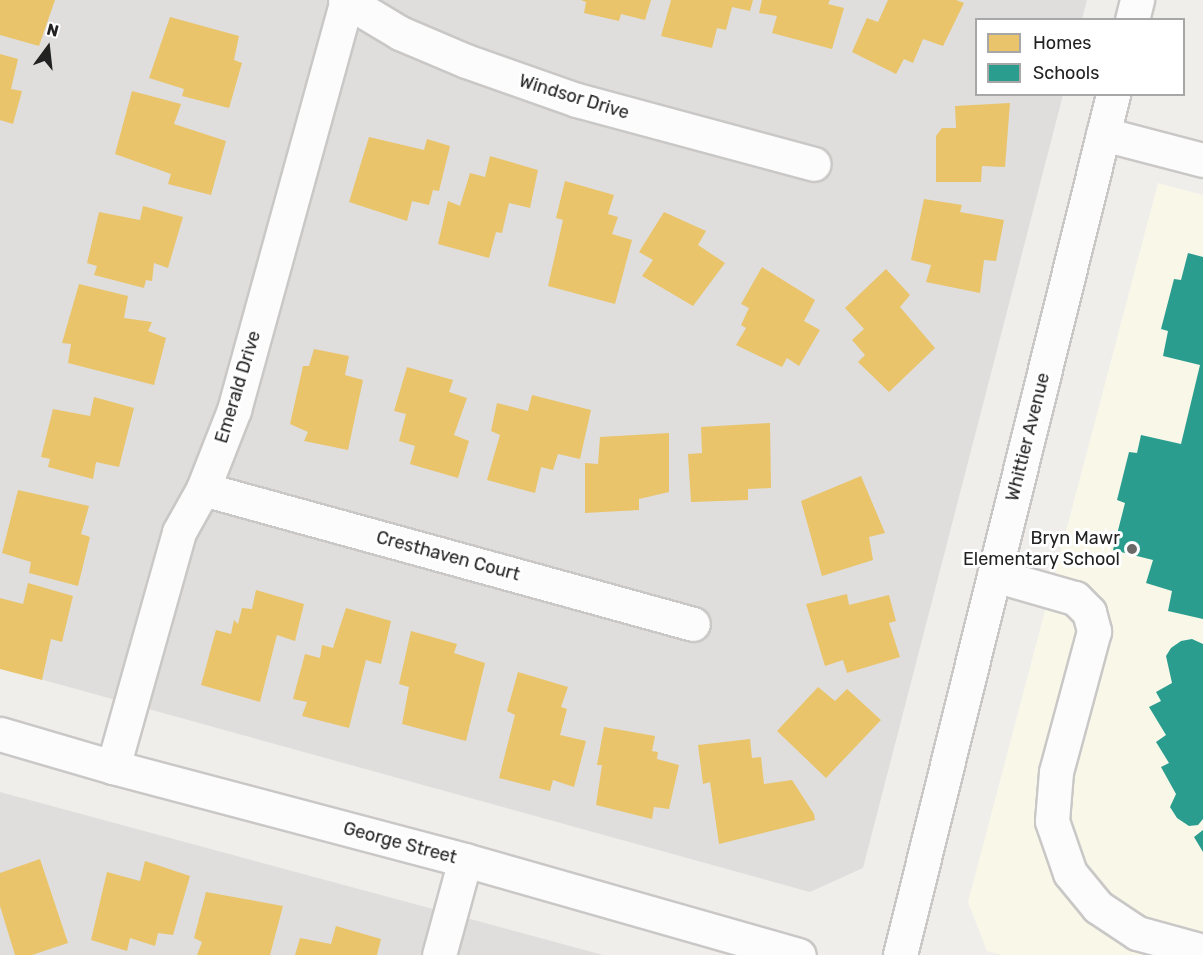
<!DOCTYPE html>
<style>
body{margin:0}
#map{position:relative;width:1203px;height:955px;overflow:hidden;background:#f0eeeb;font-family:Rubik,sans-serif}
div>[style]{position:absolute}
.residential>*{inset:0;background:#dfdedc}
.education>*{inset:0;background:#f8f7e8}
.homes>*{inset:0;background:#e9c46a}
.schools>*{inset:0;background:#2a9d8f}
.roads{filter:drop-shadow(2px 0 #c9c8c7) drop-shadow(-2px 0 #c9c8c7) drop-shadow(0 2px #c9c8c7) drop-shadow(0 -2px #c9c8c7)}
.minor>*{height:33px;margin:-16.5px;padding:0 16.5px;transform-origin:16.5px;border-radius:16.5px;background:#fdfcfc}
.dots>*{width:16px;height:16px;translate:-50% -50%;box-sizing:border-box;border:3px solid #fff;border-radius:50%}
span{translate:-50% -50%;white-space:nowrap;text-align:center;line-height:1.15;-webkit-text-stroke:6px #fff;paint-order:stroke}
.street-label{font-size:18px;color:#222}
.poi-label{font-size:18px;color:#222}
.right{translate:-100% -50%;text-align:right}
.legend{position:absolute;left:975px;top:18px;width:210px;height:78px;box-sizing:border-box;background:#fff;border:2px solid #a7a7a7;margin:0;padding:8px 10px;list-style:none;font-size:18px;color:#222}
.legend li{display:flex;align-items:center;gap:12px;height:30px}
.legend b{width:30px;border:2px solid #a7a7a7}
.north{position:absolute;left:18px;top:18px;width:60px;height:60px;-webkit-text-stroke:4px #fff;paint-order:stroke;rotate:15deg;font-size:16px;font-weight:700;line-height:24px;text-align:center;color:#222}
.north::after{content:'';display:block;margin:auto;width:21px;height:27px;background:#222;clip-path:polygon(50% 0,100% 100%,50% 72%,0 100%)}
</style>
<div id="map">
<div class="residential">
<div style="clip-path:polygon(0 0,1087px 0,1082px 19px,976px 20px,976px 94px,1063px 95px,863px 868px,810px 892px,0 668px)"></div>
<div style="clip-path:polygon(0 792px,603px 955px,0 955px)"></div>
</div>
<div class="education">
<div style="clip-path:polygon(1158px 183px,1203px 195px,1203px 955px,1002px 955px,987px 951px,968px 902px)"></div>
</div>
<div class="homes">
<div style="clip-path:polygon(0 0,55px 0,39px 46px,0 35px)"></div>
<div style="clip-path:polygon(581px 0,651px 0,645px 20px,621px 14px,619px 21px,584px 13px,586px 2px)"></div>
<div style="clip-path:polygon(671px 0,753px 0,750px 11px,732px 7px,726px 30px,717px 28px,712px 48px,661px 36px)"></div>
<div style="clip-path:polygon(762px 0,830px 0,828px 4px,844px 8px,832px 49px,772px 33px,777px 16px,759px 13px)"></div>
<div style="clip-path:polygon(888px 0,956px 0,964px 3px,943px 46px,923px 39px,913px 63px,904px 59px,896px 74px,852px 52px,867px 18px,878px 22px)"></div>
<div style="clip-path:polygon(170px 17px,239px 36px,234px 60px,242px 63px,229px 108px,182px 96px,184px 89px,149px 78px)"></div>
<div style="clip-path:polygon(0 54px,18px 59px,11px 89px,22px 91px,13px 124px,0 120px)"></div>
<div style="clip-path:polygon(132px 91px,181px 104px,174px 124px,226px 141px,211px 195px,168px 184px,171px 174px,115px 154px)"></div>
<div style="clip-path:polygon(1010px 103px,1005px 167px,982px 166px,981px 182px,936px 182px,936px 136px,942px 128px,956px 128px,955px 106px)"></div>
<div style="clip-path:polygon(369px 137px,424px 150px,427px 139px,450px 146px,439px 191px,433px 190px,429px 205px,412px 201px,407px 221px,349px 202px)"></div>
<div style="clip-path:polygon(490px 156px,538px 170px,530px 208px,509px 203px,502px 233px,496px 232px,489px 258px,438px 244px,448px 201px,460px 206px,470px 173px,485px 177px)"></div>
<div style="clip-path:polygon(565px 181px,614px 195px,608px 214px,618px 217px,612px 234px,632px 240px,615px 304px,548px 286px,563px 220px,556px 218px)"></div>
<div style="clip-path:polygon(924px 199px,962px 205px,960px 212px,1004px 220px,996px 261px,984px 260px,980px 293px,926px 282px,931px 265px,911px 260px)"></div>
<div style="clip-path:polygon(143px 206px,183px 217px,168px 268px,154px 263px,152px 281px,146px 280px,144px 288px,94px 275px,97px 266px,87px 263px,99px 212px,140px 220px)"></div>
<div style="clip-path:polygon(664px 212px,706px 231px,698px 245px,725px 263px,693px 306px,642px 276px,653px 260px,639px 252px)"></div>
<div style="clip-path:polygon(762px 267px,815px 300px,804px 321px,820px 330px,799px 366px,787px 358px,782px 367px,736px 345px,746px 328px,741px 325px,749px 308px,741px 304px)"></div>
<div style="clip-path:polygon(886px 269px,910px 295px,900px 307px,935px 348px,889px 392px,858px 362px,865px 355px,852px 340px,864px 329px,845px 308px)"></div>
<div style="clip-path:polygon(79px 284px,128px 296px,124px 318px,152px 322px,148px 331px,166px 338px,154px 385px,68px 363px,71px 344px,62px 343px)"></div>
<div style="clip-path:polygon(314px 349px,349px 356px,345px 375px,363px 380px,348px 450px,304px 441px,308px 432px,290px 424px,303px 366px,309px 366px)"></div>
<div style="clip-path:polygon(407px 367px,453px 380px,449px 392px,467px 398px,454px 435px,469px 441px,458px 478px,410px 464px,415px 446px,399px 441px,406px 414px,394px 411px)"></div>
<div style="clip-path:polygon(532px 395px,591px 410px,580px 459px,558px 454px,553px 470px,541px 467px,535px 493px,487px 480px,500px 435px,491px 431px,497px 403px,528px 411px)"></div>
<div style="clip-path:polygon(94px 397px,134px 408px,119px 467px,96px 462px,93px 479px,48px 467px,50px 459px,41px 457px,53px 409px,90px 416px)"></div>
<div style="clip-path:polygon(770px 423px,771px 488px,748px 489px,748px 500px,691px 502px,688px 454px,702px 453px,701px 427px)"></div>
<div style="clip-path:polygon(669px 433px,669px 492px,639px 499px,639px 510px,585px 513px,585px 463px,598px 464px,600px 437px)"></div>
<div style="clip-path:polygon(861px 476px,885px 533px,869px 537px,873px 560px,822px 576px,801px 501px)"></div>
<div style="clip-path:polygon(18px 490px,89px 506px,81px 534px,90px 537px,78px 586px,29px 573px,31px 562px,2px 553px)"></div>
<div style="clip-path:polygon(28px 583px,73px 596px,62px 642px,51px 639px,42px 680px,0 669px,0 598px,23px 604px)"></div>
<div style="clip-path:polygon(256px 590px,304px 604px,295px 641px,277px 635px,260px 702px,201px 685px,216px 630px,231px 634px,234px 620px,238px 624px,242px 608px,252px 609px)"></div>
<div style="clip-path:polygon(847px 594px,849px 605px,889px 595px,896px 621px,889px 623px,900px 657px,847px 673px,843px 660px,825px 666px,806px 604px)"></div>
<div style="clip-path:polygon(346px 608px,391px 621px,381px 664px,366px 660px,349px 728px,302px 716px,307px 702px,293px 699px,305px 654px,320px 658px,322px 645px,333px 648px)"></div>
<div style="clip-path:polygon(411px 631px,457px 644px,454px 653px,485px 663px,466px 741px,402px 724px,409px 687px,399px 684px)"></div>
<div style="clip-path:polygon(518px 672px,568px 687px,561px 707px,567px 709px,560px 735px,586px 741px,574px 787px,553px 780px,550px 791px,499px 778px,515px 715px,507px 711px)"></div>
<div style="clip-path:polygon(818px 687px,835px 701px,847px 689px,881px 720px,826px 778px,777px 731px)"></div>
<div style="clip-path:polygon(604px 727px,655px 736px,652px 751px,658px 752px,657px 759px,679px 765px,669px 809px,654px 807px,652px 819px,596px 805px,602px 765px,597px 765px)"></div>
<div style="clip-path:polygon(750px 739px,752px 758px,761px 757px,764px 784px,792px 780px,814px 814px,815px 820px,719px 844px,710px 782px,703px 784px,698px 745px)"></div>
<div style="clip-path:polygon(40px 859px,68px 943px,32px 955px,15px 955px,0 906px,0 873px)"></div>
<div style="clip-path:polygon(145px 861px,190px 876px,173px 935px,158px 933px,155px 946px,130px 938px,127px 951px,91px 940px,107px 872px,140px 881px)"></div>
<div style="clip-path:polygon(206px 892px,283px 906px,270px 955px,197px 955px,202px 942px,194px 938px)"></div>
<div style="clip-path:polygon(336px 926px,381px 939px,377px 955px,295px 955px,300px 938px,331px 944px)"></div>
</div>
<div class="schools">
<div style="clip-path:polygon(1188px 253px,1203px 257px,1203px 619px,1168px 611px,1172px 591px,1146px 583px,1153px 560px,1113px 550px,1125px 503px,1117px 500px,1129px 452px,1137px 453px,1141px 435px,1181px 444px,1200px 365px,1163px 356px,1168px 331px,1161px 329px,1174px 279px,1181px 280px)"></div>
<div style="clip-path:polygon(1192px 639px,1203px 644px,1203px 819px,1198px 825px,1189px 826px,1177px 818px,1170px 807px,1176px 794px,1161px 767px,1169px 763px,1156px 742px,1166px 735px,1149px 707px,1161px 701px,1156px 692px,1172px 683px,1166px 656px,1171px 648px,1181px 641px)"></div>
<div style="clip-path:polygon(1203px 830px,1203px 852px,1194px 837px)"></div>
</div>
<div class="roads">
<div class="minor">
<div style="left:345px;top:0;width:64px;rotate:31deg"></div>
<div style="left:400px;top:33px;width:72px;rotate:23deg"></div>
<div style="left:466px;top:61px;width:118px;rotate:19.4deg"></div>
<div style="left:577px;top:100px;width:245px;rotate:15.1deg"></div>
<div style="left:1132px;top:20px;width:21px;rotate:-76deg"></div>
<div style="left:1103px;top:134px;width:103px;rotate:14.6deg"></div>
<div style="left:203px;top:489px;width:508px;rotate:15.4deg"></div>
<div style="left:994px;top:575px;width:84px;rotate:15.9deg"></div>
<div style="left:1075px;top:598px;width:20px;rotate:45deg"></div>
<div style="left:1089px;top:612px;width:20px;rotate:75deg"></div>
<div style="left:1094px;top:631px;width:146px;rotate:105.1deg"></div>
<div style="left:1056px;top:772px;width:49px;rotate:94.7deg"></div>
<div style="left:1052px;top:821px;width:55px;rotate:70.9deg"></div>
<div style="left:1070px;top:873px;width:44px;rotate:50.5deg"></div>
<div style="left:1098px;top:907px;width:47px;rotate:33.7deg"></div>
<div style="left:1137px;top:933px;width:68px;rotate:15.3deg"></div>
<div style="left:0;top:734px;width:118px;rotate:16.3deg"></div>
<div style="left:113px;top:767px;width:364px;rotate:14.8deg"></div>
<div style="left:465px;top:860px;width:347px;rotate:15.9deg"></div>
<div style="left:113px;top:767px;width:244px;rotate:-74.3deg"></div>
<div style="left:179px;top:532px;width:49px;rotate:-60.8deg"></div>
<div style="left:203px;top:489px;width:85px;rotate:-68.6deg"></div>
<div style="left:234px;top:410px;width:424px;rotate:-74.6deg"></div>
<div style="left:439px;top:955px;width:98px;rotate:-74.7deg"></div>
<div style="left:900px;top:955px;width:887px;rotate:-76.1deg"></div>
</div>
</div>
<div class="dots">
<div style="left:1132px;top:549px;background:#6a6968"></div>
</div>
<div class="street-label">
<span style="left:574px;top:97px;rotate:17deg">Windsor Drive</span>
<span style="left:238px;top:387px;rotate:-73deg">Emerald Drive</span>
<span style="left:1028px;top:437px;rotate:-76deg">Whittier Avenue</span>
<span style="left:448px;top:556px;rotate:15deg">Cresthaven Court</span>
<span style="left:400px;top:843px;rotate:15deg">George Street</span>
</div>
<div class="poi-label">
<span class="right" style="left:1120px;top:549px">Bryn Mawr<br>Elementary School</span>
</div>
<ul class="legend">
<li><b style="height:16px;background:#e9c46a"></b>Homes</li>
<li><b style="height:16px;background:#2a9d8f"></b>Schools</li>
</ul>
<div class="north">N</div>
</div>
